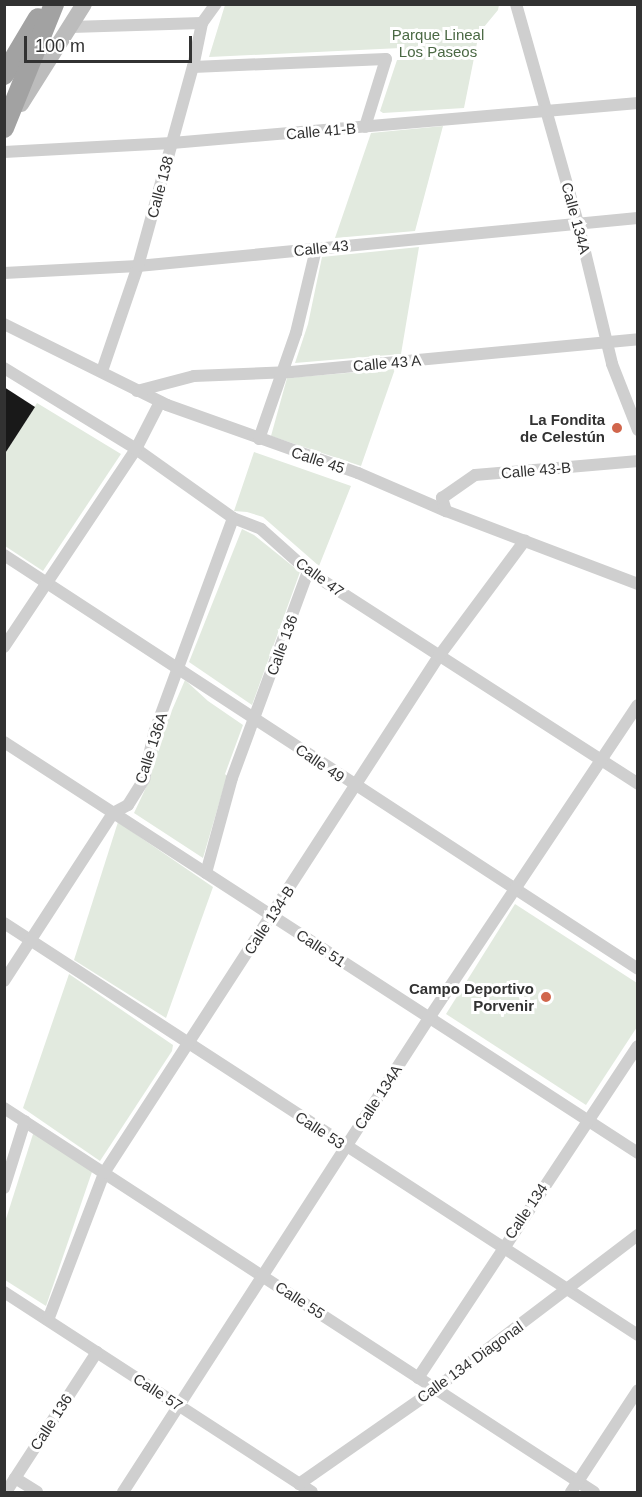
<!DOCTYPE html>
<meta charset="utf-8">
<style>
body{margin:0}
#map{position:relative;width:642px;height:1497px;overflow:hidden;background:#fff;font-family:Helvetica,sans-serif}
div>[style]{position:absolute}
.green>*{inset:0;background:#e2eadf}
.building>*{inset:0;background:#191919}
.minor>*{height:12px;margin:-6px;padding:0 6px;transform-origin:6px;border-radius:6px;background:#cfcfcf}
.secondary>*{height:16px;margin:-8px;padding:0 8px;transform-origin:8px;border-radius:8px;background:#bcbcbc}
.trunk>*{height:20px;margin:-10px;padding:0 10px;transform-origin:10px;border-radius:10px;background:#a2a2a2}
.dots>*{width:16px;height:16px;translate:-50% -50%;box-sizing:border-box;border:3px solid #fff;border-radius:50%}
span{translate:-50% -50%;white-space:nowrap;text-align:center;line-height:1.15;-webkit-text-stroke:6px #fff;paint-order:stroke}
.park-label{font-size:15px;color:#4b6944}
.street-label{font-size:15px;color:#323232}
.poi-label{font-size:15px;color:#323232;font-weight:700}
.right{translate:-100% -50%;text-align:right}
.frame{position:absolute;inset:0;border:6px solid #323232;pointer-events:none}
.scale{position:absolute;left:24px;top:36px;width:168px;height:27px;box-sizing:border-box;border:3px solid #323232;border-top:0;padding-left:8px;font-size:18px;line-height:21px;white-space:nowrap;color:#323232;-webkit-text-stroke:4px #fff;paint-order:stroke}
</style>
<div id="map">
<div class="green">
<div style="clip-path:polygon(225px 5px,226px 4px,499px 5px,498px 10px,479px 33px,464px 108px,383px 113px,380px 111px,401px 48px,209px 57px)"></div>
<div style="clip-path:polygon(443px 126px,415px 231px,335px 238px,371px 133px)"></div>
<div style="clip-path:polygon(419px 247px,401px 354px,295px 363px,308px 324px,322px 257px)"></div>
<div style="clip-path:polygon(395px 369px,361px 466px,271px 436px,287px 378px)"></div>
<div style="clip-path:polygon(37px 403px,121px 454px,43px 571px,5px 546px,4px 455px)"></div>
<div style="clip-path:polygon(254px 452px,351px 486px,319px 566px,263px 517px,247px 512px,234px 511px)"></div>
<div style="clip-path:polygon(242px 529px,254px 535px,300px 572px,252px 705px,189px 662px)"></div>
<div style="clip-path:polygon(185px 680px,208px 701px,243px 725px,225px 774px,227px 776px,203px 858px,134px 813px,150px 779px,160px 738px)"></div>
<div style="clip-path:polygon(118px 822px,213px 887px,166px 1018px,74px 960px)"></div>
<div style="clip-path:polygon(515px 904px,637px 983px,637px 1027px,586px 1105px,446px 1014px)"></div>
<div style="clip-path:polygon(69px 974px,173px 1045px,172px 1051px,100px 1161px,23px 1108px)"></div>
<div style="clip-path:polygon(34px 1131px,93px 1169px,46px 1306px,5px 1280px,5px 1222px)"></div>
</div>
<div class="building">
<div style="clip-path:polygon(4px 387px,35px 407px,4px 455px)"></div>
</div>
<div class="minor">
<div style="left:516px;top:4px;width:228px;rotate:74.2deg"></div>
<div style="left:578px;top:223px;width:145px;rotate:76.4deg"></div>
<div style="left:612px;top:364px;width:71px;rotate:68.5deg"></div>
<div style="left:71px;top:27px;width:131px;rotate:-1.7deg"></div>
<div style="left:193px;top:67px;width:193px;rotate:-2.4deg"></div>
<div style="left:386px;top:59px;width:71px;rotate:107.2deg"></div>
<div style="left:4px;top:152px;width:168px;rotate:-3.1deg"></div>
<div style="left:172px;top:143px;width:468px;rotate:-4.9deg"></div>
<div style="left:4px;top:273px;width:134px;rotate:-3deg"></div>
<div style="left:138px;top:266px;width:502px;rotate:-5.48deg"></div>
<div style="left:4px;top:324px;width:182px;rotate:26.4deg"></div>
<div style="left:167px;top:405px;width:203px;rotate:19.6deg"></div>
<div style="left:358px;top:473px;width:96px;rotate:23.4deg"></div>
<div style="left:446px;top:511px;width:205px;rotate:20.8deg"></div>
<div style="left:4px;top:368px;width:155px;rotate:31.5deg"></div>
<div style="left:136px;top:449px;width:119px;rotate:35.4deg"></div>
<div style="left:233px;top:518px;width:30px;rotate:21deg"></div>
<div style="left:261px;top:529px;width:63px;rotate:41.8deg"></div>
<div style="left:308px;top:571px;width:393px;rotate:32.8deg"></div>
<div style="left:102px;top:371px;width:111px;rotate:-71.1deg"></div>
<div style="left:138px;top:266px;width:206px;rotate:-74.6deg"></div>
<div style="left:193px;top:67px;width:45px;rotate:-78.4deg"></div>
<div style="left:202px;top:23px;width:24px;rotate:-54deg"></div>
<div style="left:137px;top:391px;width:59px;rotate:-14.7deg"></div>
<div style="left:194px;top:376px;width:97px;rotate:-2.4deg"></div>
<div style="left:291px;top:372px;width:349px;rotate:-5.4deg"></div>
<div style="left:259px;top:439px;width:112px;rotate:-70.8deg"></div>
<div style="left:296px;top:333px;width:86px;rotate:-76.6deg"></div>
<div style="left:446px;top:511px;width:14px;rotate:-107deg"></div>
<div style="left:442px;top:498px;width:40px;rotate:-34.9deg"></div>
<div style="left:475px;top:475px;width:164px;rotate:-4.9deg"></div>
<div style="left:4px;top:555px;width:757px;rotate:33.14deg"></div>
<div style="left:4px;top:647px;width:238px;rotate:-56.3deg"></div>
<div style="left:136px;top:449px;width:53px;rotate:-62.9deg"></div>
<div style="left:4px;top:742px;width:756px;rotate:32.95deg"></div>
<div style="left:206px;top:873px;width:98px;rotate:-74.7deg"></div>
<div style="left:232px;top:778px;width:221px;rotate:-69.8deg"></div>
<div style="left:4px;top:923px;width:756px;rotate:33.02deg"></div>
<div style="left:4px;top:981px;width:200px;rotate:-57deg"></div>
<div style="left:113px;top:813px;width:17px;rotate:-28deg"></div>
<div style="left:128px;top:805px;width:31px;rotate:-58deg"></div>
<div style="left:144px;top:779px;width:47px;rotate:-77.7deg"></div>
<div style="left:154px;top:733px;width:229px;rotate:-69.8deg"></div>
<div style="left:4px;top:1108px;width:704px;rotate:33.06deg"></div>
<div style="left:4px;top:1188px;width:70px;rotate:-72.6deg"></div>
<div style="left:4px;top:1292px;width:367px;rotate:33deg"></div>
<div style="left:48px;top:1320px;width:157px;rotate:-69.1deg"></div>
<div style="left:104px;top:1173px;width:616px;rotate:-57.06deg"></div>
<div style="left:439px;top:656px;width:144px;rotate:-53.4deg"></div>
<div style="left:418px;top:1378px;width:398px;rotate:-56.5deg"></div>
<div style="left:15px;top:1478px;width:26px;rotate:32deg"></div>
<div style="left:299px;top:1484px;width:166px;rotate:-34.9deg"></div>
<div style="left:435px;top:1389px;width:255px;rotate:-37.2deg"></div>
<div style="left:6px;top:1492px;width:167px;rotate:-57deg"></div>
<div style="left:123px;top:1492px;width:564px;rotate:-57.15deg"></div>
<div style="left:429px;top:1018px;width:376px;rotate:-56.3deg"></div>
<div style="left:571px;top:1492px;width:122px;rotate:-56.7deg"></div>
</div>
<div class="secondary">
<div style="left:21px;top:104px;width:118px;rotate:-57.8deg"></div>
</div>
<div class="trunk">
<div style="left:4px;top:75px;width:66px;rotate:-59.2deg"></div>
<div style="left:4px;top:128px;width:134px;rotate:-68deg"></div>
</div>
<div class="dots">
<div style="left:617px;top:428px;background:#d1664c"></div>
<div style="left:546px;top:997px;background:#d1664c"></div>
</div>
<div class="park-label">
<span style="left:438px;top:43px">Parque Lineal<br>Los Paseos</span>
</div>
<div class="street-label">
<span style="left:321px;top:131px;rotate:-5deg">Calle 41-B</span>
<span style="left:160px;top:187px;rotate:-75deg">Calle 138</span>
<span style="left:576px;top:218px;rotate:75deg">Calle 134A</span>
<span style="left:321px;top:248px;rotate:-6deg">Calle 43</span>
<span style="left:387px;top:363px;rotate:-5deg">Calle 43 A</span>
<span style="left:318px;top:460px;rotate:18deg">Calle 45</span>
<span style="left:536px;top:470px;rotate:-5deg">Calle 43-B</span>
<span style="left:320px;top:577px;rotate:36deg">Calle 47</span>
<span style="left:282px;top:645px;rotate:-70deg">Calle 136</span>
<span style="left:151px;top:748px;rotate:-72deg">Calle 136A</span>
<span style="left:320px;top:763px;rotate:34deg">Calle 49</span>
<span style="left:269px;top:920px;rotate:-57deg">Calle 134-B</span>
<span style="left:321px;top:948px;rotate:33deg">Calle 51</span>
<span style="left:378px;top:1097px;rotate:-57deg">Calle 134A</span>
<span style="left:320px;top:1130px;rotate:33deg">Calle 53</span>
<span style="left:526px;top:1211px;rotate:-56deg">Calle 134</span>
<span style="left:300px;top:1300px;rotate:33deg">Calle 55</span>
<span style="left:470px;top:1362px;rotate:-36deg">Calle 134 Diagonal</span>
<span style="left:158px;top:1392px;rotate:33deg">Calle 57</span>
<span style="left:51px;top:1422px;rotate:-57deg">Calle 136</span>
</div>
<div class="poi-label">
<span class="right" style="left:605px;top:428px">La Fondita<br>de Celestún</span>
<span class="right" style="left:534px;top:997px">Campo Deportivo<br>Porvenir</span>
</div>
<div class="frame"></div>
<div class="scale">100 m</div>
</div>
